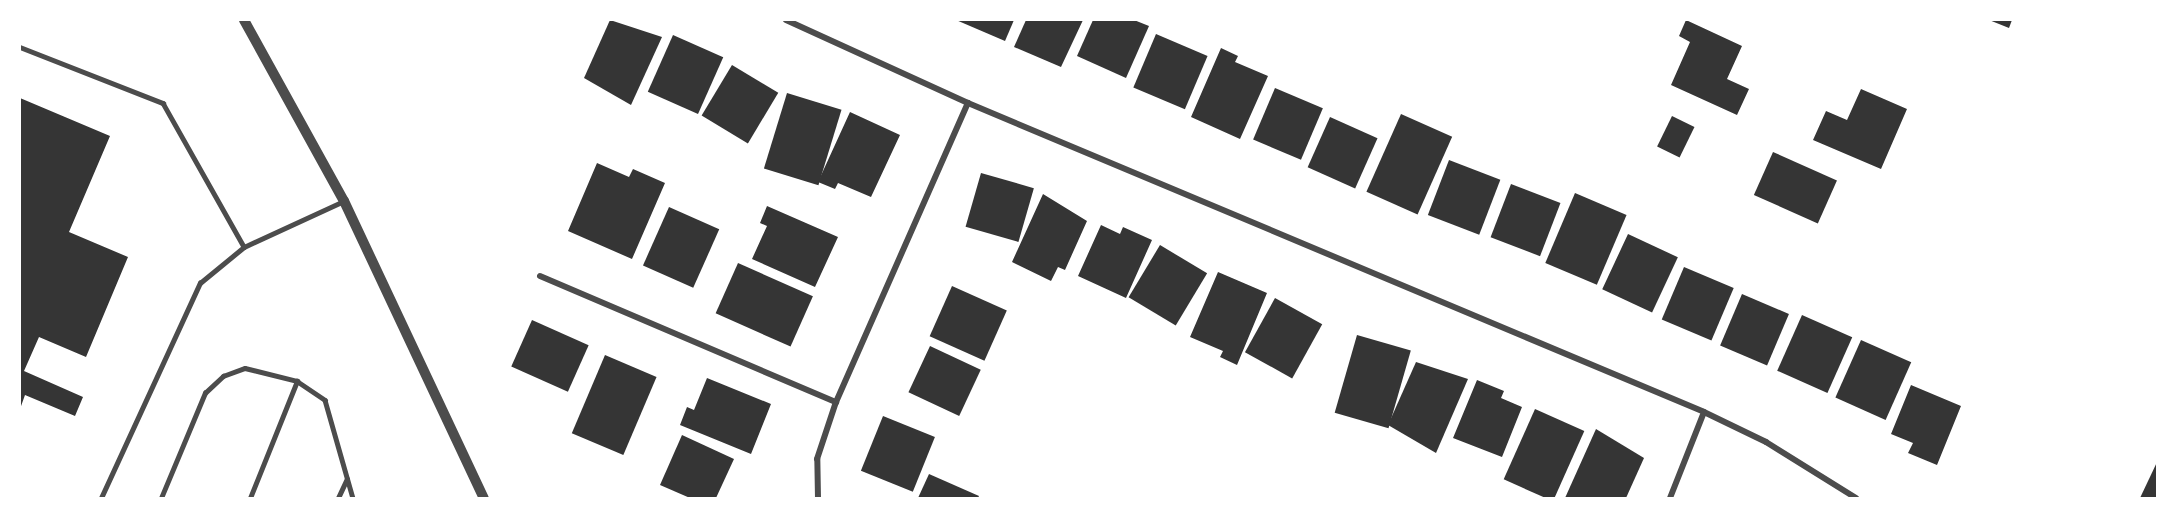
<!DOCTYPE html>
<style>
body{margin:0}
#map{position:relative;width:2177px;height:518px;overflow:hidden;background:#fff;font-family:Ubuntu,sans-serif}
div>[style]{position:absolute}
.building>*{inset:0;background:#353535;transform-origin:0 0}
.service>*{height:4.5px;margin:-2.25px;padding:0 2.25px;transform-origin:2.25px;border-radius:2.25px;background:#4c4c4c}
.minor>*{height:6px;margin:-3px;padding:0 3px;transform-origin:3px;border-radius:3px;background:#4c4c4c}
.tertiary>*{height:10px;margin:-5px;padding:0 5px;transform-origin:5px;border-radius:5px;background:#4c4c4c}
span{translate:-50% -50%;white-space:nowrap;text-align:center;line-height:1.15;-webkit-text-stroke:4.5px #fff;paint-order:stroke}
.frame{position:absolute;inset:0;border:21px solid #fff;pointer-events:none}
</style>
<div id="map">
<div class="building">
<div style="clip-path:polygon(610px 20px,662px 37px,631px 105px,584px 78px)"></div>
<div style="clip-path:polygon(956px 20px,1014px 20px,1005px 41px)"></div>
<div style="clip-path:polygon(1026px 20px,1083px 20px,1061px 67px,1014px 47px)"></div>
<div style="clip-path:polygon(1093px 20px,1134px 20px,1149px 26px,1126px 78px,1077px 56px)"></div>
<div style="clip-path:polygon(1686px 20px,1742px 46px,1727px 79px,1749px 89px,1737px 115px,1671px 85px,1690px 42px,1679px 36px)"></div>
<div style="clip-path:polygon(1989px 20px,2012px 20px,2009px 28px)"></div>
<div style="left:1156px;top:34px;width:56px;height:58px;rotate:23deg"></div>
<div style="left:673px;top:35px;width:55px;height:62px;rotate:24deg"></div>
<div style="clip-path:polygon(1221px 48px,1238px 56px,1235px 62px,1268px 76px,1240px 139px,1191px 117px)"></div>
<div style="left:732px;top:65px;width:54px;height:59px;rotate:31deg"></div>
<div style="left:1275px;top:88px;width:52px;height:56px;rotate:23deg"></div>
<div style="clip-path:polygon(1861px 89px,1907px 109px,1881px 169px,1813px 140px,1826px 111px,1847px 120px)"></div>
<div style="left:787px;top:93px;width:57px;height:79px;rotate:17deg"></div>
<div style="clip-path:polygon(20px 98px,110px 136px,69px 232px,128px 257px,86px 357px,39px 337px,24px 371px,83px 397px,75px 416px,25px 395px,20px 409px)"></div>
<div style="clip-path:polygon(850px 112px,900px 135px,871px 197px,838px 183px,835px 189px,818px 182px)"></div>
<div style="left:1401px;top:114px;width:56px;height:85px;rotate:24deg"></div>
<div style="left:1672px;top:116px;width:25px;height:34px;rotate:26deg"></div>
<div style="left:1330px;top:117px;width:52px;height:55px;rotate:24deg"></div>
<div style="left:1773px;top:152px;width:70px;height:47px;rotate:24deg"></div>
<div style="left:1449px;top:160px;width:55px;height:59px;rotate:21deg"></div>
<div style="clip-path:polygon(597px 163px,629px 177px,633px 169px,665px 183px,632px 259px,568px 231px)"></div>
<div style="left:981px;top:173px;width:55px;height:56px;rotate:16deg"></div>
<div style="left:1511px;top:184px;width:53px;height:57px;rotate:21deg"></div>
<div style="left:1575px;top:193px;width:56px;height:76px;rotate:23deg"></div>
<div style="clip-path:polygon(1043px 194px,1087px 221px,1065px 270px,1058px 267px,1051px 281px,1012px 262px)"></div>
<div style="clip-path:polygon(767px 206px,838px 237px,815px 287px,752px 259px,767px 226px,760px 223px)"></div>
<div style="left:669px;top:207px;width:55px;height:64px;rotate:24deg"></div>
<div style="clip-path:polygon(1101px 225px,1120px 234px,1123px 227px,1152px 240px,1126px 298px,1078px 276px)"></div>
<div style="left:1628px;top:234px;width:55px;height:61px;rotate:25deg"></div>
<div style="left:1160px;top:245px;width:55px;height:61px;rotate:31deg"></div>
<div style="left:738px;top:263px;width:82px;height:55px;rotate:24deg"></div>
<div style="left:1684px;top:267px;width:54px;height:57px;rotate:23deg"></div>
<div style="clip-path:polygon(1218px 272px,1267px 293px,1237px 365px,1220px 357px,1223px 351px,1190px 337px)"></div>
<div style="left:952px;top:286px;width:60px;height:55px;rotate:24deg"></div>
<div style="left:1742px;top:294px;width:51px;height:56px;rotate:23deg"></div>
<div style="left:1275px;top:298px;width:54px;height:62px;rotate:29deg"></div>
<div style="left:1802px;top:315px;width:55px;height:61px;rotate:24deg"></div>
<div style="left:532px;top:320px;width:62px;height:51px;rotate:24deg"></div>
<div style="left:1357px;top:335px;width:56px;height:81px;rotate:16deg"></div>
<div style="left:1861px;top:340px;width:55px;height:63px;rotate:24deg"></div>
<div style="left:930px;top:346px;width:56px;height:51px;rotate:25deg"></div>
<div style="left:605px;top:355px;width:56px;height:85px;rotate:23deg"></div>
<div style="clip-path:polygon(1416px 362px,1468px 379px,1436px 453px,1388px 425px)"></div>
<div style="clip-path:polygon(707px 378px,771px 404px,751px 454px,680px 425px,687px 407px,694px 410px)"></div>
<div style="clip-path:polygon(1477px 380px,1504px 391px,1501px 398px,1522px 407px,1502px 457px,1453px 438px)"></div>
<div style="clip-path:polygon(1911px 385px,1961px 406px,1937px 465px,1908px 453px,1913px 443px,1891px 434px)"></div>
<div style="left:1535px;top:409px;width:54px;height:77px;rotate:24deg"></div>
<div style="left:883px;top:416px;width:56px;height:59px;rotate:22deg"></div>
<div style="clip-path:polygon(1596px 429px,1644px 458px,1626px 498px,1565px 498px)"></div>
<div style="clip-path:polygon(682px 435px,734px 459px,716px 498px,690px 498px,660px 485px)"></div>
<div style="clip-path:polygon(2158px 460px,2158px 498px,2140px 498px)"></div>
<div style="clip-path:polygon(929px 474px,979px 496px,978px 498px,918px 498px)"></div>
</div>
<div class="service">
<div style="left:20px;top:47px;width:154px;rotate:21.4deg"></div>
<div style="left:163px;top:103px;width:165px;rotate:60.6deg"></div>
<div style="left:101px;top:498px;width:237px;rotate:-65.3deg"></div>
<div style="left:200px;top:283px;width:57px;rotate:-39.3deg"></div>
<div style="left:244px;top:247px;width:110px;rotate:-24.7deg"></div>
<div style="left:161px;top:498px;width:114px;rotate:-67.3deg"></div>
<div style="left:205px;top:393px;width:25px;rotate:-43deg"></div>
<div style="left:223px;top:376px;width:23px;rotate:-20deg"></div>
<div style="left:245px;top:368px;width:54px;rotate:14deg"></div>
<div style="left:297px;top:381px;width:34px;rotate:34deg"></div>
<div style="left:325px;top:400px;width:102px;rotate:74.1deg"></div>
<div style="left:250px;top:498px;width:126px;rotate:-68.1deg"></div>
<div style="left:338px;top:498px;width:21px;rotate:-65deg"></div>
</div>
<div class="minor">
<div style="left:786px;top:20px;width:200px;rotate:24.5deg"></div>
<div style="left:968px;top:103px;width:798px;rotate:22.77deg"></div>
<div style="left:1704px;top:412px;width:69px;rotate:25.8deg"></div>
<div style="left:1766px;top:442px;width:106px;rotate:31.9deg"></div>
<div style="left:540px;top:276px;width:322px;rotate:23.1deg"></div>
<div style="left:818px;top:498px;width:39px;rotate:-91deg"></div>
<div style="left:817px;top:459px;width:60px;rotate:-71.6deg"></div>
<div style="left:836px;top:402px;width:327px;rotate:-66.2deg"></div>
<div style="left:1670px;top:498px;width:92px;rotate:-68.4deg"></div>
</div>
<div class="tertiary">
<div style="left:244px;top:20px;width:207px;rotate:61.1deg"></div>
<div style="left:344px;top:201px;width:328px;rotate:64.8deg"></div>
</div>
<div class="frame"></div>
</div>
